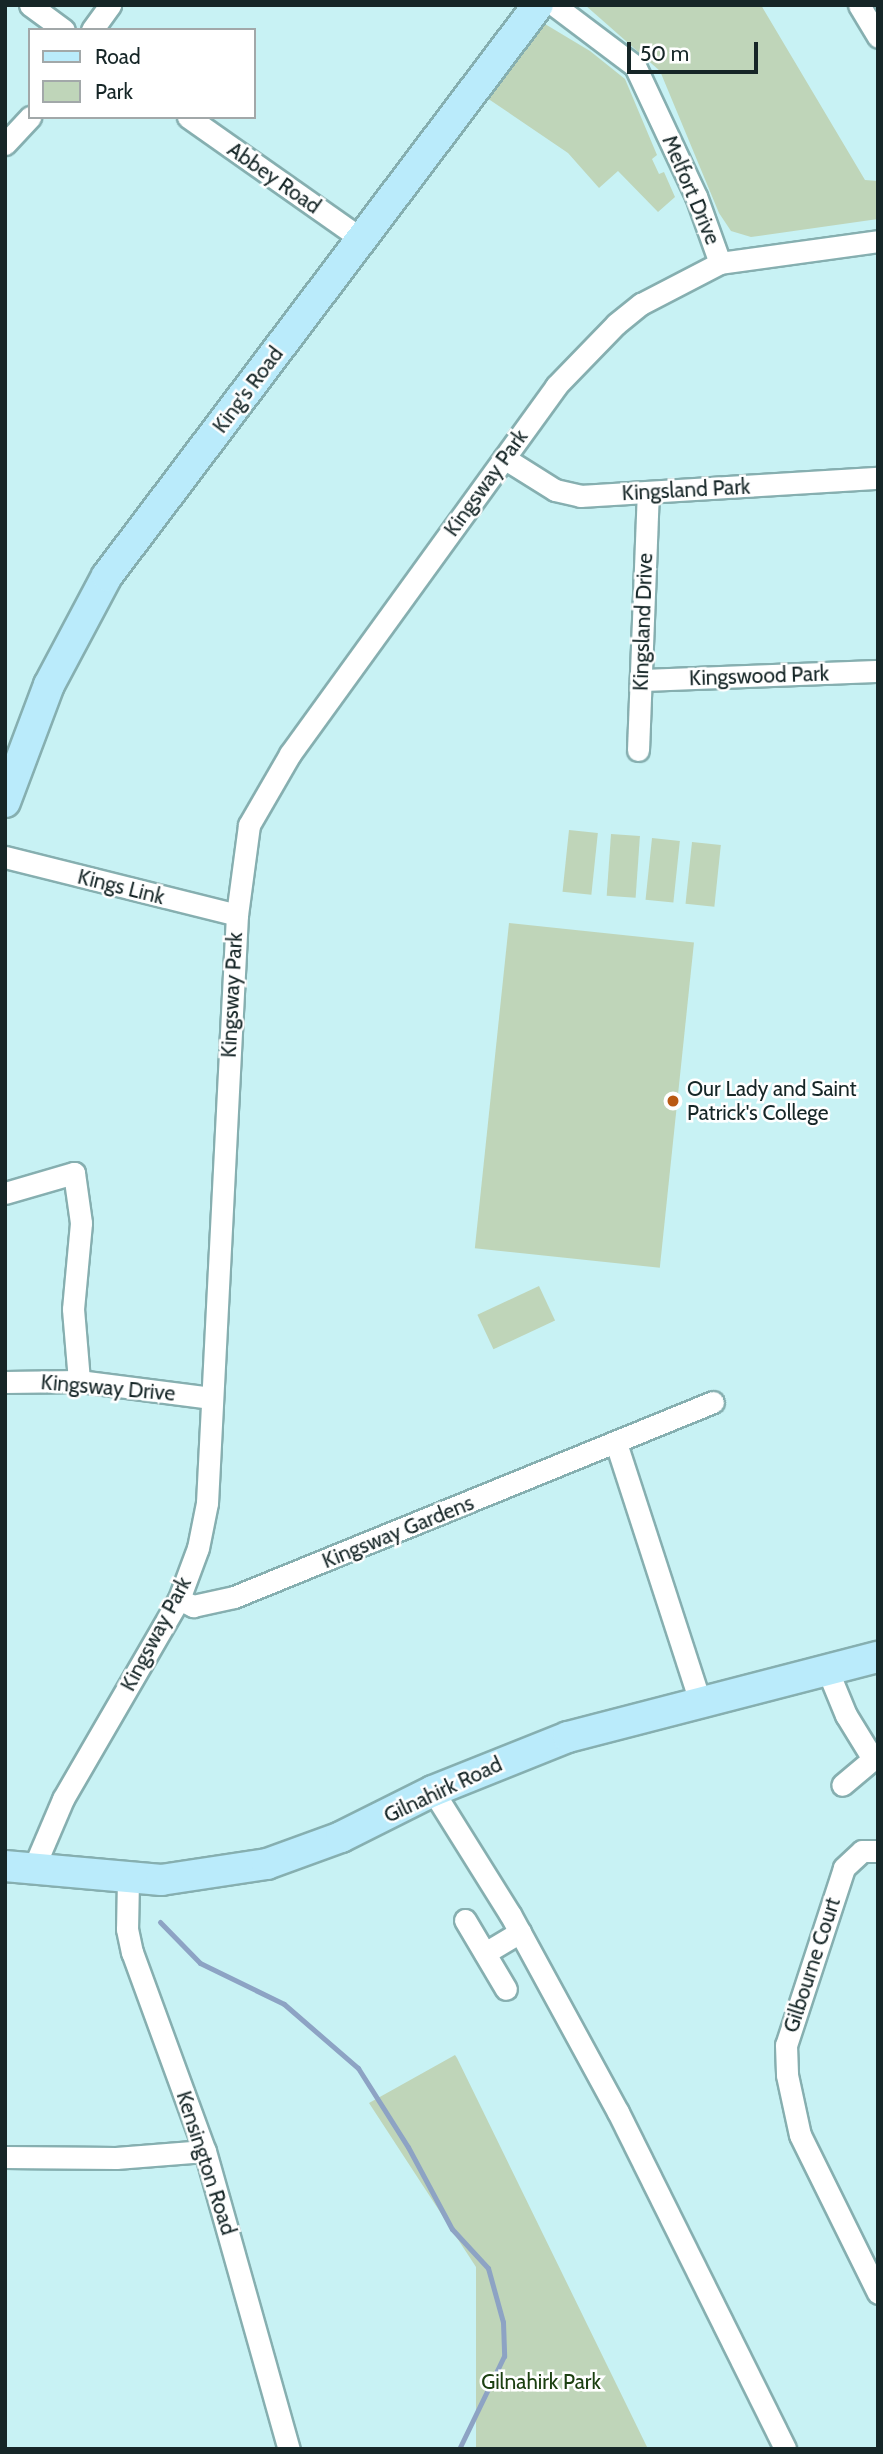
<!DOCTYPE html>
<style>
body{margin:0}
#map{position:relative;width:883px;height:2454px;overflow:hidden;background:#c8f2f4;font-family:Cabin,sans-serif}
div>[style]{position:absolute}
.green>*{inset:0;background:#bfd5b9;transform-origin:0 0}
.stream>*{height:5px;margin:-2.5px;padding:0 2.5px;transform-origin:2.5px;border-radius:2.5px;background:#8da3c4}
.roads{filter:drop-shadow(2px 0 #86afb0) drop-shadow(-2px 0 #86afb0) drop-shadow(0 2px #86afb0) drop-shadow(0 -2px #86afb0)}
.street>*{height:21px;margin:-10.5px;padding:0 10.5px;transform-origin:10.5px;border-radius:10.5px;background:#fff}
.secondary>*{height:30px;margin:-15px;padding:0 15px;transform-origin:15px;border-radius:15px;background:#baebfb}
.dots>*{width:19px;height:19px;translate:-50% -50%;box-sizing:border-box;border:4px solid #fff;border-radius:50%}
span{translate:-50% -50%;white-space:nowrap;text-align:center;line-height:1.15;-webkit-text-stroke:5px #fff;paint-order:stroke}
.street-label{font-size:21px;color:#162627}
.poi-label{font-size:21px;color:#162627}
.left{translate:0 -50%;text-align:left}
.park-label{font-size:21px;color:#1c4011}
.frame{position:absolute;inset:0;border:7px solid #162627;pointer-events:none}
.legend{position:absolute;left:28px;top:28px;width:228px;height:91px;box-sizing:border-box;background:#fff;border:2px solid #a2a8a9;margin:0;padding:9px 12px;list-style:none;font-size:21px;color:#162627}
.legend li{display:flex;align-items:center;gap:14px;height:35px}
.legend b{width:35px;border:2px solid #a2a8a9}
.scale{position:absolute;left:627px;top:42px;width:131px;height:32px;box-sizing:border-box;border:4px solid #162627;border-top:0;padding-left:9px;font-size:21px;line-height:24px;white-space:nowrap;color:#162627;-webkit-text-stroke:5px #fff;paint-order:stroke}
</style>
<div id="map">
<div class="green">
<div style="clip-path:polygon(585px 5px,761px 5px,865px 180px,878px 181px,878px 219px,751px 237px,731px 231px,719px 213px,660px 71px)"></div>
<div style="clip-path:polygon(545px 24px,590px 51px,625px 79px,657px 155px,652px 159px,659px 174px,664px 172px,675px 197px,658px 212px,618px 171px,599px 188px,568px 153px,487px 98px)"></div>
<div style="left:569px;top:830px;width:29px;height:62px;rotate:6deg"></div>
<div style="left:611px;top:834px;width:29px;height:62px;rotate:4deg"></div>
<div style="left:652px;top:838px;width:28px;height:62px;rotate:6deg"></div>
<div style="left:692px;top:842px;width:29px;height:62px;rotate:6deg"></div>
<div style="left:509px;top:923px;width:186px;height:327px;rotate:6deg"></div>
<div style="left:539px;top:1286px;width:38px;height:68px;rotate:65deg"></div>
<div style="clip-path:polygon(455px 2055px,457px 2058px,648px 2449px,476px 2449px,476px 2267px,369px 2103px)"></div>
</div>
<div class="stream">
<div style="left:160px;top:1922px;width:57px;rotate:45.7deg"></div>
<div style="left:200px;top:1963px;width:93px;rotate:26deg"></div>
<div style="left:284px;top:2004px;width:98px;rotate:40.9deg"></div>
<div style="left:358px;top:2068px;width:93px;rotate:57.7deg"></div>
<div style="left:408px;top:2147px;width:93px;rotate:61.8deg"></div>
<div style="left:452px;top:2229px;width:53px;rotate:47.3deg"></div>
<div style="left:488px;top:2268px;width:56px;rotate:74.5deg"></div>
<div style="left:503px;top:2322px;width:34px;rotate:88deg"></div>
<div style="left:504px;top:2356px;width:103px;rotate:115.8deg"></div>
</div>
<div class="roads">
<div class="street">
<div style="left:30px;top:5px;width:42px;rotate:36.3deg"></div>
<div style="left:554px;top:5px;width:101px;rotate:37deg"></div>
<div style="left:635px;top:66px;width:144px;rotate:64.9deg"></div>
<div style="left:696px;top:196px;width:71px;rotate:70.3deg"></div>
<div style="left:720px;top:263px;width:160px;rotate:-7.9deg"></div>
<div style="left:859px;top:5px;width:37px;rotate:59deg"></div>
<div style="left:92px;top:30px;width:31px;rotate:-54deg"></div>
<div style="left:188px;top:117px;width:210px;rotate:35.1deg"></div>
<div style="left:5px;top:144px;width:37px;rotate:-47deg"></div>
<div style="left:504px;top:458px;width:60px;rotate:32.1deg"></div>
<div style="left:555px;top:490px;width:26px;rotate:13deg"></div>
<div style="left:580px;top:496px;width:299px;rotate:-3.5deg"></div>
<div style="left:641px;top:680px;width:237px;rotate:-2.2deg"></div>
<div style="left:638px;top:750px;width:257px;rotate:-87.8deg"></div>
<div style="left:5px;top:857px;width:239px;rotate:14deg"></div>
<div style="left:5px;top:1193px;width:72px;rotate:-16.2deg"></div>
<div style="left:74px;top:1173px;width:50px;rotate:82deg"></div>
<div style="left:81px;top:1223px;width:86px;rotate:95.3deg"></div>
<div style="left:73px;top:1309px;width:72px;rotate:85.2deg"></div>
<div style="left:5px;top:1382px;width:74px;rotate:-0.8deg"></div>
<div style="left:79px;top:1381px;width:133px;rotate:7.3deg"></div>
<div style="left:616px;top:1443px;width:272px;rotate:72deg"></div>
<div style="left:179px;top:1599px;width:16px;rotate:27deg"></div>
<div style="left:193px;top:1606px;width:42px;rotate:-12.4deg"></div>
<div style="left:234px;top:1597px;width:517px;rotate:-22.15deg"></div>
<div style="left:827px;top:1669px;width:50px;rotate:67.6deg"></div>
<div style="left:846px;top:1715px;width:52px;rotate:58.5deg"></div>
<div style="left:873px;top:1759px;width:40px;rotate:140deg"></div>
<div style="left:433px;top:1791px;width:145px;rotate:58deg"></div>
<div style="left:510px;top:1914px;width:226px;rotate:61.4deg"></div>
<div style="left:618px;top:2112px;width:376px;rotate:63.6deg"></div>
<div style="left:878px;top:1851px;width:16px;rotate:180deg"></div>
<div style="left:862px;top:1851px;width:25px;rotate:137deg"></div>
<div style="left:844px;top:1868px;width:186px;rotate:108.1deg"></div>
<div style="left:786px;top:2045px;width:30px;rotate:88deg"></div>
<div style="left:787px;top:2075px;width:61px;rotate:77.8deg"></div>
<div style="left:800px;top:2135px;width:176px;rotate:63.7deg"></div>
<div style="left:34px;top:1867px;width:74px;rotate:-66.9deg"></div>
<div style="left:63px;top:1799px;width:231px;rotate:-59.9deg"></div>
<div style="left:179px;top:1599px;width:54px;rotate:-69.6deg"></div>
<div style="left:198px;top:1548px;width:46px;rotate:-78.7deg"></div>
<div style="left:207px;top:1503px;width:589px;rotate:-87.08deg"></div>
<div style="left:237px;top:915px;width:91px;rotate:-82.4deg"></div>
<div style="left:249px;top:825px;width:82px;rotate:-60deg"></div>
<div style="left:290px;top:754px;width:454px;rotate:-54.1deg"></div>
<div style="left:556px;top:386px;width:86px;rotate:-45.9deg"></div>
<div style="left:616px;top:324px;width:32px;rotate:-39deg"></div>
<div style="left:641px;top:304px;width:89px;rotate:-27.4deg"></div>
<div style="left:128px;top:1879px;width:50px;rotate:91.1deg"></div>
<div style="left:127px;top:1929px;width:24px;rotate:78deg"></div>
<div style="left:132px;top:1952px;width:212px;rotate:69.9deg"></div>
<div style="left:205px;top:2151px;width:310px;rotate:74.3deg"></div>
<div style="left:465px;top:1920px;width:80px;rotate:59.3deg"></div>
<div style="left:485px;top:1953px;width:41px;rotate:-31deg"></div>
<div style="left:5px;top:2157px;width:111px;rotate:0.5deg"></div>
<div style="left:116px;top:2158px;width:89px;rotate:-4.5deg"></div>
</div>
<div class="secondary">
<div style="left:5px;top:802px;width:125px;rotate:-69.4deg"></div>
<div style="left:49px;top:685px;width:123px;rotate:-62deg"></div>
<div style="left:107px;top:576px;width:715px;rotate:-52.95deg"></div>
<div style="left:5px;top:1866px;width:157px;rotate:5.1deg"></div>
<div style="left:161px;top:1880px;width:107px;rotate:-8.6deg"></div>
<div style="left:267px;top:1864px;width:79px;rotate:-20deg"></div>
<div style="left:341px;top:1837px;width:103px;rotate:-26.6deg"></div>
<div style="left:433px;top:1791px;width:145px;rotate:-21.8deg"></div>
<div style="left:568px;top:1737px;width:320px;rotate:-14.5deg"></div>
</div>
</div>
<div class="dots">
<div style="left:673px;top:1101px;background:#b95913"></div>
</div>
<div class="street-label">
<span style="left:274px;top:178px;rotate:35deg">Abbey Road</span>
<span style="left:691px;top:190px;rotate:67deg">Melfort Drive</span>
<span style="left:248px;top:390px;rotate:-53deg">King's Road</span>
<span style="left:486px;top:483px;rotate:-54deg">Kingsway Park</span>
<span style="left:686px;top:490px;rotate:-3deg">Kingsland Park</span>
<span style="left:643px;top:622px;rotate:-88deg">Kingsland Drive</span>
<span style="left:759px;top:676px;rotate:-2deg">Kingswood Park</span>
<span style="left:121px;top:887px;rotate:14deg">Kings Link</span>
<span style="left:232px;top:995px;rotate:-87deg">Kingsway Park</span>
<span style="left:108px;top:1388px;rotate:5deg">Kingsway Drive</span>
<span style="left:398px;top:1532px;rotate:-22deg">Kingsway Gardens</span>
<span style="left:156px;top:1634px;rotate:-62deg">Kingsway Park</span>
<span style="left:443px;top:1790px;rotate:-25deg">Gilnahirk Road</span>
<span style="left:812px;top:1965px;rotate:-72deg">Gilbourne Court</span>
<span style="left:206px;top:2163px;rotate:72deg">Kensington Road</span>
</div>
<div class="poi-label">
<span class="left" style="left:687px;top:1101px">Our Lady and Saint<br>Patrick's College</span>
</div>
<div class="park-label">
<span style="left:541px;top:2382px">Gilnahirk Park</span>
</div>
<div class="frame"></div>
<ul class="legend">
<li><b style="height:9px;background:#baebfb"></b>Road</li>
<li><b style="height:19px;background:#bfd5b9"></b>Park</li>
</ul>
<div class="scale">50 m</div>
</div>
